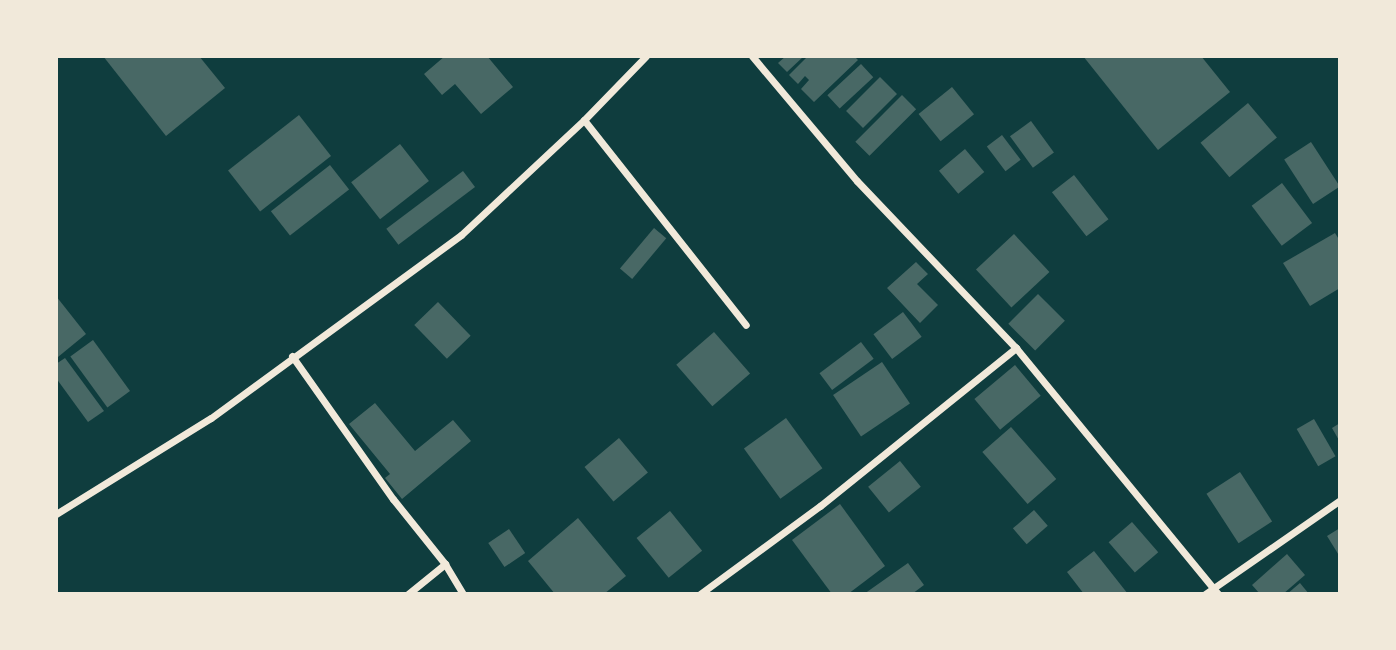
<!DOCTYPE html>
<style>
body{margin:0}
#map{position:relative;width:1396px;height:650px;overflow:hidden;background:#0f3d3e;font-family:"Public Sans",sans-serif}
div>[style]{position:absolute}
.building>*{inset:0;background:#486865;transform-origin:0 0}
.minor>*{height:7px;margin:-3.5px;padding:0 3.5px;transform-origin:3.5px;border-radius:3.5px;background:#f1e9da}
span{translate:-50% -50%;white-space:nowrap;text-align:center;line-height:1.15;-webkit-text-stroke:5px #f1e9da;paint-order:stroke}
.frame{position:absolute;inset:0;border:58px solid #f1e9da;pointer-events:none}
</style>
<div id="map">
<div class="building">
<div style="clip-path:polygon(103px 56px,199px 56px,225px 88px,166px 136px)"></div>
<div style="clip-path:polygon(445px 56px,487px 56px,513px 87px,481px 114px,455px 84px,442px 95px,424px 74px)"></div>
<div style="clip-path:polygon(786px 56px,804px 56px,787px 72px,778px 63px)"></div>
<div style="clip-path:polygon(808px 56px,854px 56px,858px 60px,814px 102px,801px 89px,809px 80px,805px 76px,798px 84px,789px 75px)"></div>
<div style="clip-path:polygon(1083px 56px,1201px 56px,1230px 92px,1158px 150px)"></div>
<div style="left:861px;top:64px;width:18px;height:46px;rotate:47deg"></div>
<div style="left:880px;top:77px;width:24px;height:48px;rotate:45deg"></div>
<div style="left:952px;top:87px;width:35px;height:43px;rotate:51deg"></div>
<div style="left:902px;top:95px;width:20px;height:66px;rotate:45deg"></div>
<div style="left:1248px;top:103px;width:45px;height:62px;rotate:50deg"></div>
<div style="left:299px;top:115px;width:52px;height:90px;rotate:52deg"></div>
<div style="left:1031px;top:121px;width:39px;height:26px;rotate:54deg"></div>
<div style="left:1002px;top:135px;width:31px;height:19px;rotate:53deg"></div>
<div style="left:1311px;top:142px;width:53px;height:32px;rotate:57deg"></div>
<div style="left:400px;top:144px;width:47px;height:62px;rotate:52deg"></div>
<div style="left:965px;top:149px;width:30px;height:34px;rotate:50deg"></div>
<div style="left:330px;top:165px;width:31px;height:75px;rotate:52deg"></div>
<div style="left:463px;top:171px;width:20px;height:96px;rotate:53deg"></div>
<div style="left:1074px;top:175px;width:56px;height:28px;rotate:52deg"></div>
<div style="left:1282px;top:183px;width:50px;height:38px;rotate:53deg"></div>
<div style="left:654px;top:228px;width:16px;height:53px;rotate:40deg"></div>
<div style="clip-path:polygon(1335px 233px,1340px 241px,1340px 288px,1310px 306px,1283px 263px)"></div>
<div style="left:1014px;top:234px;width:52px;height:52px;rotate:47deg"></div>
<div style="clip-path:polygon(916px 262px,928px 274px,917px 284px,938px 305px,920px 323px,887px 288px)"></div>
<div style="left:1038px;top:294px;width:38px;height:42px;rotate:45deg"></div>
<div style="clip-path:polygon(56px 296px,86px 334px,58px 357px,56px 354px)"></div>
<div style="left:438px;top:302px;width:47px;height:33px;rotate:46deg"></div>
<div style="left:903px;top:312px;width:31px;height:37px;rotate:53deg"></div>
<div style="left:714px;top:332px;width:55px;height:50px;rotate:49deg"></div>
<div style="left:93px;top:340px;width:63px;height:28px;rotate:54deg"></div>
<div style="left:861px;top:342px;width:21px;height:52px;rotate:53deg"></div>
<div style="clip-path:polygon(65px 358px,104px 411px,88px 422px,56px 378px,56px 364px)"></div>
<div style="left:882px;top:362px;width:50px;height:59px;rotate:56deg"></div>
<div style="left:1015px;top:365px;width:40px;height:53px;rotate:50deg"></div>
<div style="clip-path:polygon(375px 403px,415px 451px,453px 420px,471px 441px,402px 499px,385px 478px,390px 474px,349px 424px)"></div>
<div style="left:786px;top:418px;width:62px;height:52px;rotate:54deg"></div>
<div style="left:1314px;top:419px;width:43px;height:20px;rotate:60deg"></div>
<div style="clip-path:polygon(1340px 423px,1340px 442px,1332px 428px)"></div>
<div style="left:1011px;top:427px;width:69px;height:38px;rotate:49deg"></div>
<div style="left:619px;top:438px;width:45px;height:45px;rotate:50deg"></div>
<div style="left:900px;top:461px;width:33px;height:41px;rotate:51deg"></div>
<div style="left:1240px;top:472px;width:59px;height:40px;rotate:57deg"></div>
<div style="clip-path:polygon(840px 504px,885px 566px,848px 594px,832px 594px,792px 540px)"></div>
<div style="left:1034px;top:510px;width:21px;height:28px;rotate:49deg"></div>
<div style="left:670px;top:511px;width:51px;height:43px;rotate:51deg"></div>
<div style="clip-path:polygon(578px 518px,626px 576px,604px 594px,555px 594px,528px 561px)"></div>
<div style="left:1132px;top:522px;width:40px;height:31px;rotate:49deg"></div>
<div style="clip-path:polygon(1340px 528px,1340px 557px,1327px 536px)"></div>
<div style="left:509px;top:529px;width:29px;height:25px;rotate:56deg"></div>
<div style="clip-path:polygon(1094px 551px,1128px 594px,1084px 594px,1067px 572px)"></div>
<div style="clip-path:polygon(1287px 554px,1305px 575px,1283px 594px,1260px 594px,1252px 585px)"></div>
<div style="clip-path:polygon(908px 563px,924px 585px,912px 594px,864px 594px)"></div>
<div style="clip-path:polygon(1300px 583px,1309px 594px,1287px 594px)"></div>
</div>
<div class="minor">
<div style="left:752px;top:56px;width:163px;rotate:50deg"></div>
<div style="left:857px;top:181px;width:231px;rotate:46.4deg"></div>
<div style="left:1016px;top:348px;width:318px;rotate:50.6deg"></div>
<div style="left:584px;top:120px;width:261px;rotate:51.7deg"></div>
<div style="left:292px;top:356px;width:175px;rotate:54.8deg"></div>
<div style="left:393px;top:499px;width:83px;rotate:51.3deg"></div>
<div style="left:445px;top:564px;width:35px;rotate:59deg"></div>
<div style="left:56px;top:514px;width:182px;rotate:-31.8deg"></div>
<div style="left:211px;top:418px;width:310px;rotate:-36.2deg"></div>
<div style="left:461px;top:235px;width:168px;rotate:-43.1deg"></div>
<div style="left:584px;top:120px;width:89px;rotate:-45.9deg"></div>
<div style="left:408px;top:594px;width:48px;rotate:-39deg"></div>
<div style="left:700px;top:594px;width:149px;rotate:-36.3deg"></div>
<div style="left:820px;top:506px;width:252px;rotate:-38.9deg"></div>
<div style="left:1205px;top:594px;width:165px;rotate:-34.8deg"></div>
</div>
<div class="frame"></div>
</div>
